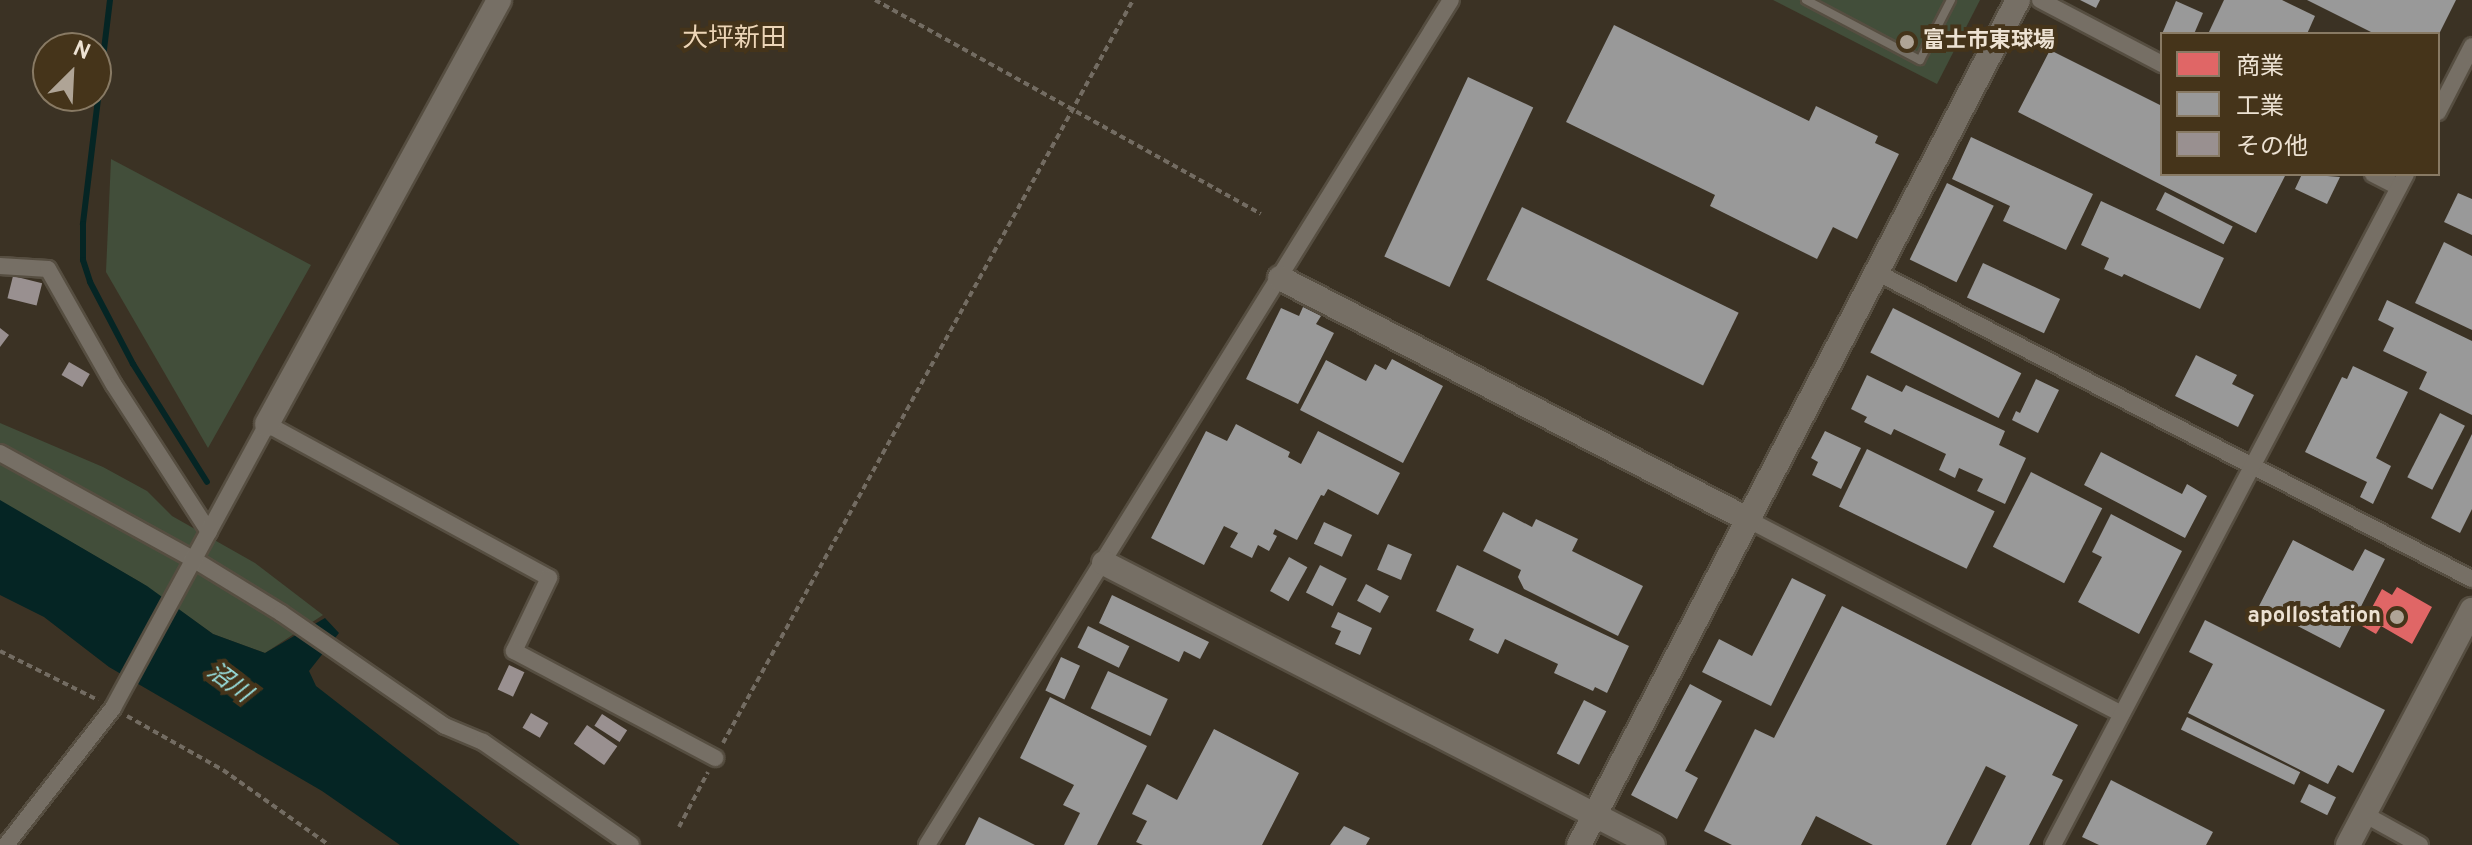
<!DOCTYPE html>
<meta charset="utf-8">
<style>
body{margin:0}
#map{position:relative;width:2472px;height:845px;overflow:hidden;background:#3b3224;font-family:Overpass,"Noto Sans JP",sans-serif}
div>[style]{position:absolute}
.green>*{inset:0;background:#424e3a}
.water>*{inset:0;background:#052524}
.shops>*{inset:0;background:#e06666}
.industry>*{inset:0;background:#999;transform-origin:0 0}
.stream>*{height:6px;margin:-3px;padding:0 3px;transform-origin:3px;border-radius:3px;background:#052524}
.building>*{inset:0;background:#999090;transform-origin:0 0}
.path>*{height:4px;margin-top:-2px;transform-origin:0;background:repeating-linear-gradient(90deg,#736c62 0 6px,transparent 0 10px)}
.roads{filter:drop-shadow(2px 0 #564e41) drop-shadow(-2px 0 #564e41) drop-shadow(0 2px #564e41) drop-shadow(0 -2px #564e41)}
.lane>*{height:8px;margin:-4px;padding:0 4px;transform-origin:4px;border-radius:4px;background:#766f65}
.street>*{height:16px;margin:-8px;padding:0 8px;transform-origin:8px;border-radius:8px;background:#766f65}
.secondary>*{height:24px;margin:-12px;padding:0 12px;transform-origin:12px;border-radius:12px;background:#766f65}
.dots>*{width:22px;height:22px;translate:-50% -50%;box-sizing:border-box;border:4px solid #45341a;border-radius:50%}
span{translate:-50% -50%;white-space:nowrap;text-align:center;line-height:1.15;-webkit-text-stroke:8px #45341a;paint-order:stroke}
.poi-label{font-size:22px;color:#ede2d3;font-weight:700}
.left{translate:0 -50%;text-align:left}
.right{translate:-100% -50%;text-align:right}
.water-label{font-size:24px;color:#9ae1e1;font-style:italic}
.quarter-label{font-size:26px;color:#ecd5b7}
.legend{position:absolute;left:2160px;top:32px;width:280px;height:144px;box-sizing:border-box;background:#45341a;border:2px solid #887a64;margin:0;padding:10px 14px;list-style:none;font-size:24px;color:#ede2d3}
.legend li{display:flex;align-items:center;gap:16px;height:40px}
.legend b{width:40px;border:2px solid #887a64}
.north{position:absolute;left:32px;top:32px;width:80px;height:80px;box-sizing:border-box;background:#45341a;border:2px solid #887a64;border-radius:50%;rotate:24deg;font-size:22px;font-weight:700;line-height:32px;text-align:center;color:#ede2d3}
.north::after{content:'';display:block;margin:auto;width:28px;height:36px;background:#afa496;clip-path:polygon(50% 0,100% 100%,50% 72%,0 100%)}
</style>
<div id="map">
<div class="green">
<div style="clip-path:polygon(1773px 0,1980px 0,1937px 84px)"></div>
<div style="clip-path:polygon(111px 159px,311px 265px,208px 448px,106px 272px)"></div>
<div style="clip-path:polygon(0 423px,103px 467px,147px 491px,172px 516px,255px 563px,323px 615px,265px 653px,213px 634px,140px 582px,0 501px)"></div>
</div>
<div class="water">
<div style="clip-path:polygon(0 500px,147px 586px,213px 634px,265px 653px,325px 618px,339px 633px,309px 671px,316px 686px,520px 845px,400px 845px,322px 791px,109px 667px,44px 617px,0 595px)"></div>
</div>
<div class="shops">
<div style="clip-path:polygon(2397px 587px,2432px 607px,2412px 644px,2381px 626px,2376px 634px,2362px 626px,2382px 589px,2392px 595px)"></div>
</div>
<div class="industry">
<div style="clip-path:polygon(2080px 0,2100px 0,2096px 8px)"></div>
<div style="clip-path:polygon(2224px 0,2282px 0,2315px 16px,2307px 34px,2208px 34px)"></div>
<div style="clip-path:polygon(2307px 0,2456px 0,2439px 34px,2375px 34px)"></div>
<div style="clip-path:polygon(2176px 1px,2203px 13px,2194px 34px,2162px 34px)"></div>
<div style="clip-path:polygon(1614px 25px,1809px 121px,1816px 106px,1878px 136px,1875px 143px,1899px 154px,1857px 239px,1833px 227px,1817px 259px,1710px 206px,1715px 195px,1566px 122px)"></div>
<div style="clip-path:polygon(2050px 50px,2162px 106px,2162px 174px,2286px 174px,2256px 233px,2018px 112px)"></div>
<div style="left:1468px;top:77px;width:72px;height:198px;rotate:25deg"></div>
<div style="clip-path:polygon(1971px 137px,2093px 194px,2066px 250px,2003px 221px,2010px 206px,1952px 179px)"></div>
<div style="clip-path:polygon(2302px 174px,2340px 177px,2327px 204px,2295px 189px)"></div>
<div style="left:1947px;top:183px;width:52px;height:85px;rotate:26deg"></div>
<div style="left:2165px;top:192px;width:76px;height:20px;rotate:27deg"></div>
<div style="clip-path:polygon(2458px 193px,2472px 199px,2472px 235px,2444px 222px)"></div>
<div style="clip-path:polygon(2101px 201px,2224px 258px,2200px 309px,2124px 274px,2122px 277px,2104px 269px,2109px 258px,2081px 245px)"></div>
<div style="left:1522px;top:207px;width:241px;height:81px;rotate:26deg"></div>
<div style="clip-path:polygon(2444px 242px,2472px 256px,2472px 330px,2415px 303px)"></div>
<div style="left:1983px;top:263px;width:85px;height:38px;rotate:25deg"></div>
<div style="clip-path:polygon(2387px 300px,2472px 341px,2472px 415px,2419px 389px,2427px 372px,2383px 351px,2394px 328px,2378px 320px)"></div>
<div style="clip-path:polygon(1303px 307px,1321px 316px,1316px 324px,1334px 333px,1298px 404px,1246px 379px,1281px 308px,1299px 316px)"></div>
<div style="left:1893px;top:308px;width:144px;height:50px;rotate:27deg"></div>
<div style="clip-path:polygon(2196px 355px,2237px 375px,2232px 384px,2254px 395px,2238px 427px,2175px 396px)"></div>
<div style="clip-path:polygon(1392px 359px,1443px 386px,1403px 463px,1300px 410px,1326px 360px,1366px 381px,1375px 364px,1386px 370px)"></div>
<div style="clip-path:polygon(2353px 366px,2408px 392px,2376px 458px,2391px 466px,2373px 504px,2360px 497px,2367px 482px,2305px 452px,2342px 377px,2347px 379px)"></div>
<div style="clip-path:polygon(1867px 375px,1902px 392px,1906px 385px,2005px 431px,1999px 445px,2026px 458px,2005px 504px,1977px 491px,1983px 479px,1959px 468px,1955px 478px,1939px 470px,1946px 454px,1894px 429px,1891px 435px,1864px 422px,1867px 417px,1851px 409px)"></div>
<div style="clip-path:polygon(2036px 379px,2059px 390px,2038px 433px,2012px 420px,2016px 411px,2020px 413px)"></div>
<div style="left:2440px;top:413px;width:28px;height:72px;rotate:27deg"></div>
<div style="clip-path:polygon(1236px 424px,1290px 452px,1288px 457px,1301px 464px,1318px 431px,1400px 473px,1378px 515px,1328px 489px,1324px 496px,1321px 495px,1297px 540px,1275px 529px,1273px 534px,1277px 536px,1269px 551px,1258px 545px,1252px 558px,1230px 547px,1238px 533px,1224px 526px,1204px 565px,1151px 538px,1206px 431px,1227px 441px)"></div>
<div style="clip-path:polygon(1825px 431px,1861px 448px,1841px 489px,1812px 475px,1818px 462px,1811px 458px)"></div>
<div style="clip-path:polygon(2472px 434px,2472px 509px,2460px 533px,2431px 518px)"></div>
<div style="left:1867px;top:449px;width:142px;height:64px;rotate:26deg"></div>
<div style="clip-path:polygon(2101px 452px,2182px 494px,2187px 484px,2207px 496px,2185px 538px,2084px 485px)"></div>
<div style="left:2031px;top:472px;width:80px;height:84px;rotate:27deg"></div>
<div style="clip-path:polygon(1503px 512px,1532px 527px,1536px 519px,1578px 539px,1572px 551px,1643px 586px,1618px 636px,1524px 589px,1518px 577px,1521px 570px,1483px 551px)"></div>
<div style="clip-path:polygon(2111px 514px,2182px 551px,2139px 634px,2078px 602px,2102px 557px,2092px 552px)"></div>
<div style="left:1324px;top:522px;width:31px;height:24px;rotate:25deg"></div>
<div style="clip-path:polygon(2293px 540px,2353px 571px,2365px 549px,2385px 559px,2340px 648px,2259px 606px)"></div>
<div style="left:1388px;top:544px;width:26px;height:28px;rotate:23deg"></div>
<div style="left:1289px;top:557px;width:21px;height:39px;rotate:29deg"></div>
<div style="left:1320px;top:565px;width:30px;height:31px;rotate:27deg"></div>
<div style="clip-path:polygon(1457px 565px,1629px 646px,1607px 693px,1595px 687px,1593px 691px,1554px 673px,1558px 664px,1505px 639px,1498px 654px,1469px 640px,1474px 629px,1436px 611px)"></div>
<div style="clip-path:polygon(1792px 578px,1826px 595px,1771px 706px,1702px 672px,1719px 639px,1752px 656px)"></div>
<div style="left:1366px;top:584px;width:26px;height:19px;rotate:28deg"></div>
<div style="clip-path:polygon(1112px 595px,1209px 642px,1200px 659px,1184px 651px,1179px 662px,1099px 623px)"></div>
<div style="clip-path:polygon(1842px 606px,2078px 725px,2052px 775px,2063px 780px,2029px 845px,1971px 845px,2006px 776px,1986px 766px,1946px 845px,1873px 845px,1816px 816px,1801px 845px,1732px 845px,1704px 831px,1755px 729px,1774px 738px)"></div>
<div style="clip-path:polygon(1338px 612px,1372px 628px,1360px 655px,1335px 644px,1341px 631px,1331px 627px)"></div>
<div style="clip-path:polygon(2205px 620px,2385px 710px,2353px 773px,2338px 765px,2328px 784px,2188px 713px,2213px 664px,2189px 652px)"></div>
<div style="left:1088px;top:626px;width:46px;height:24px;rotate:26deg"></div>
<div style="left:1061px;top:657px;width:21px;height:37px;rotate:25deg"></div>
<div style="left:1108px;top:671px;width:66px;height:41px;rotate:25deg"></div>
<div style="clip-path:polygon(1690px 684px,1722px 701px,1685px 771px,1698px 778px,1677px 819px,1631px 795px)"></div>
<div style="clip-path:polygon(1050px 697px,1147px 746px,1097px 845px,1064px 845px,1080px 813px,1063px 805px,1074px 785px,1020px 758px)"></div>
<div style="left:1584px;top:700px;width:25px;height:60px;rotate:27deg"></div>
<div style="left:2187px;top:717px;width:126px;height:14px;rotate:26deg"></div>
<div style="clip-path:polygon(1214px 729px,1299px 773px,1262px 845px,1143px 845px,1136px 842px,1147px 821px,1132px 814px,1147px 784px,1177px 800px)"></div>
<div style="clip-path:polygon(2111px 780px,2213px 832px,2206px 845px,2099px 845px,2082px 837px)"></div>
<div style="left:2309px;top:784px;width:30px;height:20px;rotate:26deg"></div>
<div style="clip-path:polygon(979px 817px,1035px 845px,965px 845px)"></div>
<div style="clip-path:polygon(1344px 826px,1370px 838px,1366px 845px,1330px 845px)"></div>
</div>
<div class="stream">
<div style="left:110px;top:0;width:226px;rotate:96.9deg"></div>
<div style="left:83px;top:224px;width:36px;rotate:90deg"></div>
<div style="left:83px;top:260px;width:23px;rotate:72deg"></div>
<div style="left:90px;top:282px;width:93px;rotate:62.3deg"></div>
<div style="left:133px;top:364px;width:139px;rotate:57.9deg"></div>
</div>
<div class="building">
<div style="left:13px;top:276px;width:30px;height:23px;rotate:14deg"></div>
<div style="clip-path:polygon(0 328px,9px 335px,0 347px)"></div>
<div style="left:69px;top:362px;width:24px;height:15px;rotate:30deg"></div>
<div style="left:509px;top:665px;width:17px;height:27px;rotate:25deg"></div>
<div style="left:531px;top:713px;width:20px;height:17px;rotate:30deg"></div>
<div style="left:602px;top:714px;width:30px;height:14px;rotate:33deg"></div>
<div style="left:587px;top:725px;width:37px;height:23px;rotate:35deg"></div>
</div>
<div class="path">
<div style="left:875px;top:0;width:441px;rotate:29deg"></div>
<div style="left:0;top:651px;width:110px;rotate:26.6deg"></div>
<div style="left:127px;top:716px;width:110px;rotate:29.4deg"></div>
<div style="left:223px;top:770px;width:130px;rotate:35.3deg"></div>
<div style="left:723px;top:743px;width:849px;rotate:-61.11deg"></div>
<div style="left:679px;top:827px;width:62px;rotate:-62.2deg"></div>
</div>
<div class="roads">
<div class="lane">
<div style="left:1806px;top:0;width:129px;rotate:27.8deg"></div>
<div style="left:1920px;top:60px;width:68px;rotate:-62.7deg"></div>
</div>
<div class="street">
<div style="left:2040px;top:0;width:138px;rotate:27.7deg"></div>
<div style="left:2438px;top:112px;width:74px;rotate:-62.7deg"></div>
<div style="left:2373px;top:174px;width:29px;rotate:27deg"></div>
<div style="left:0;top:266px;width:48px;rotate:3.6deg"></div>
<div style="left:48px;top:269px;width:133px;rotate:60.4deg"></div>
<div style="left:114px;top:385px;width:175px;rotate:57.1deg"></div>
<div style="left:1878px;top:273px;width:668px;rotate:27.26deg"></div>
<div style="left:0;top:453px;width:220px;rotate:28.8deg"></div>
<div style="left:193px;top:559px;width:103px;rotate:31.5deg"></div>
<div style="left:281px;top:613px;width:199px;rotate:34.6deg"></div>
<div style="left:445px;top:726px;width:41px;rotate:22.8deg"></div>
<div style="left:483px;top:742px;width:180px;rotate:34.8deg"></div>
<div style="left:1749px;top:520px;width:420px;rotate:27.5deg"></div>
<div style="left:2364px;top:814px;width:64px;rotate:29deg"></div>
<div style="left:6px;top:845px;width:174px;rotate:-52deg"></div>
<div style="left:113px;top:708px;width:323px;rotate:-61.5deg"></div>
<div style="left:267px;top:424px;width:321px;rotate:28.6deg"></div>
<div style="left:549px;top:578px;width:81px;rotate:115.6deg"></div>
<div style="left:514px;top:651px;width:228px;rotate:28deg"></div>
<div style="left:927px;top:845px;width:994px;rotate:-58.2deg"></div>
<div style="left:2053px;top:845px;width:758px;rotate:-62.25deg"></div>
</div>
<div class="secondary">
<div style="left:1280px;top:278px;width:528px;rotate:27.29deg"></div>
<div style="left:267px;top:424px;width:483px;rotate:-61.3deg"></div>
<div style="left:1104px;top:563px;width:617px;rotate:27.19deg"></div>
<div style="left:1579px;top:845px;width:952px;rotate:-62.55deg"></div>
<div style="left:2348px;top:845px;width:266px;rotate:-62.2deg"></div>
</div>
</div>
<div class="dots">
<div style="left:1907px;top:42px;background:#afa496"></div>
<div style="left:2397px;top:617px;background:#afa496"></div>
</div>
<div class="poi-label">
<span class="left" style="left:1923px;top:42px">富士市東球場</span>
<span class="right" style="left:2381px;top:617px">apollostation</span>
</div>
<div class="water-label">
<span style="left:228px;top:684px;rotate:37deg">沼川</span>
</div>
<div class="quarter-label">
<span style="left:734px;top:40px">大坪新田</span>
</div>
<ul class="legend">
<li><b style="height:22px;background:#e06666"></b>商業</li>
<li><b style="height:22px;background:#999"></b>工業</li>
<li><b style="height:22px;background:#999090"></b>その他</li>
</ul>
<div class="north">N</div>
</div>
